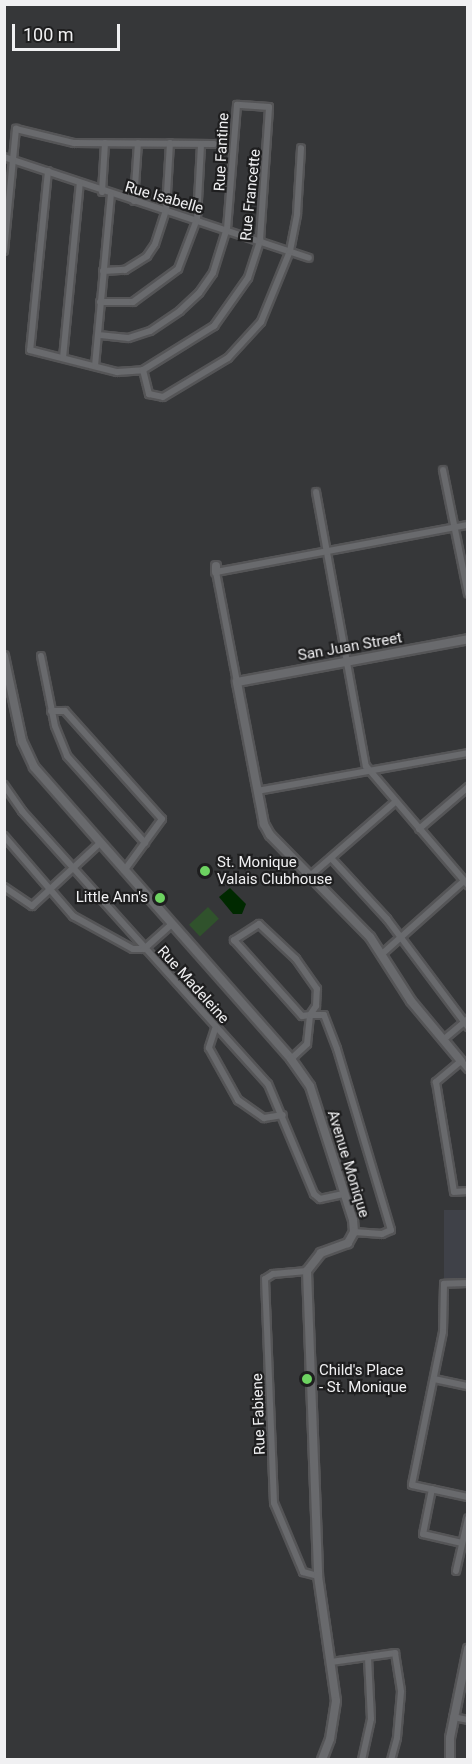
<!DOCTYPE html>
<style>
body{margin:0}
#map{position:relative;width:472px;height:1764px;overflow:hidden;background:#363739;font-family:Roboto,sans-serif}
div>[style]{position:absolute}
.built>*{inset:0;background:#3f4148;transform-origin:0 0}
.green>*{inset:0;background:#30522c;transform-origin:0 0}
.water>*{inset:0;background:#002900}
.roads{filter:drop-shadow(2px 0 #555557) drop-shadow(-2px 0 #555557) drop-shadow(0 2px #555557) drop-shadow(0 -2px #555557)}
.minor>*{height:6px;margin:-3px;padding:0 3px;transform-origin:3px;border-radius:3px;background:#696a6d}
.tertiary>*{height:8px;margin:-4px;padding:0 4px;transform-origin:4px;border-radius:4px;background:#696a6d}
.dots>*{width:16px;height:16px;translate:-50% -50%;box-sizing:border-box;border:3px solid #1e1e1f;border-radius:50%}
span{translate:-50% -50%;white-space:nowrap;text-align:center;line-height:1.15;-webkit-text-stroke:4.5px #1e1e1f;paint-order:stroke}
.street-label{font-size:15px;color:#f0f0f2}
.poi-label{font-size:15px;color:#f0f0f2}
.left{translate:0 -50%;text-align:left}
.right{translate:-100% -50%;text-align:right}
.frame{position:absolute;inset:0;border:6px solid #f0f0f2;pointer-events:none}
.scale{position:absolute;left:12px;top:24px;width:108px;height:27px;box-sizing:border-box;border:3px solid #f0f0f2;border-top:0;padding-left:8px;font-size:18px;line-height:21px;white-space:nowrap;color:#f0f0f2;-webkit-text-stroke:4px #1e1e1f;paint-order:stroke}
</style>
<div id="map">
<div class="built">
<div style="left:467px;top:1210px;width:69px;height:23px;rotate:90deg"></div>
</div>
<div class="green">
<div style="left:208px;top:907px;width:16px;height:26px;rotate:47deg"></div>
</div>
<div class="water">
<div style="clip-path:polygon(230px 888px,246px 904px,242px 914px,233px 914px,219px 897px)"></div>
</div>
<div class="roads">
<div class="minor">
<div style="left:4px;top:157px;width:321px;rotate:18.3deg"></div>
<div style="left:48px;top:171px;width:180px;rotate:95.7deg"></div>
<div style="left:30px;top:350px;width:90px;rotate:14.2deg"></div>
<div style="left:117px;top:372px;width:26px;rotate:-4deg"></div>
<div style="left:143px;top:370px;width:84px;rotate:-31.8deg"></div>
<div style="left:214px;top:326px;width:59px;rotate:-54.7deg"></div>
<div style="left:248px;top:278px;width:40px;rotate:-72deg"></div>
<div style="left:260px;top:240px;width:133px;rotate:-86.1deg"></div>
<div style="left:269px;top:107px;width:32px;rotate:-176deg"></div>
<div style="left:237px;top:105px;width:123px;rotate:94.6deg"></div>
<div style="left:227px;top:228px;width:47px;rotate:107.3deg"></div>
<div style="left:213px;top:273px;width:24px;rotate:125deg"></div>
<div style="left:199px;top:293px;width:26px;rotate:137deg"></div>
<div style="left:180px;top:311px;width:36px;rotate:146deg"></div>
<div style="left:150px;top:331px;width:23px;rotate:162deg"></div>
<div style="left:128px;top:338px;width:30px;rotate:-174deg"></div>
<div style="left:102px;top:192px;width:49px;rotate:-86.5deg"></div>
<div style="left:134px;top:201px;width:58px;rotate:-86.1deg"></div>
<div style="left:4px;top:251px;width:123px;rotate:-84.4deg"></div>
<div style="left:16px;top:129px;width:60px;rotate:13.6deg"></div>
<div style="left:74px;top:143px;width:140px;rotate:0.4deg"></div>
<div style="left:103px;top:271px;width:22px;rotate:-3deg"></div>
<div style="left:125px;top:270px;width:26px;rotate:-32deg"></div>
<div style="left:147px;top:256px;width:14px;rotate:-56deg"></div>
<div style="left:155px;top:244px;width:36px;rotate:-72deg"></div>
<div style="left:166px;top:210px;width:67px;rotate:-86.6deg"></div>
<div style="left:100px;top:302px;width:33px"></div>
<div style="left:133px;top:302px;width:56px;rotate:-36.3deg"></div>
<div style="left:178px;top:269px;width:53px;rotate:-69.2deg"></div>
<div style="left:197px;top:219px;width:75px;rotate:-86.9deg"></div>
<div style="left:63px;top:358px;width:176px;rotate:-84.5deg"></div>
<div style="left:95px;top:366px;width:172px;rotate:-84.7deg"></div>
<div style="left:143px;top:370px;width:25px;rotate:76deg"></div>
<div style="left:149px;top:394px;width:14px;rotate:12deg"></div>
<div style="left:163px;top:397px;width:76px;rotate:-31deg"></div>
<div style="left:228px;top:358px;width:49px;rotate:-47.5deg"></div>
<div style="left:261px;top:322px;width:77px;rotate:-67.8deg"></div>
<div style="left:290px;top:251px;width:38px;rotate:-79deg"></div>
<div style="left:297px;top:214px;width:66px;rotate:-86.5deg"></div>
<div style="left:443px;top:470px;width:126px;rotate:78.6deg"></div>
<div style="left:316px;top:492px;width:279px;rotate:79.7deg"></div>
<div style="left:366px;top:766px;width:157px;rotate:49.4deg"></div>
<div style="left:41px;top:656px;width:71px;rotate:78.7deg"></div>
<div style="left:55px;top:726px;width:32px;rotate:68deg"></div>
<div style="left:67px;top:756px;width:117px;rotate:48.1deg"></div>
<div style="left:237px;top:682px;width:112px;rotate:-100.8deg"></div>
<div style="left:216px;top:572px;width:256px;rotate:-10.6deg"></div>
<div style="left:51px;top:711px;width:14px"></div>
<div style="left:65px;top:711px;width:145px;rotate:48.1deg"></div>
<div style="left:162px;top:819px;width:64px;rotate:126.2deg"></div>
<div style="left:4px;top:785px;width:32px;rotate:55deg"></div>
<div style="left:22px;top:811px;width:367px;rotate:48deg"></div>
<div style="left:268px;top:1084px;width:119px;rotate:67.3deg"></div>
<div style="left:314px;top:1194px;width:8px;rotate:40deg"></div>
<div style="left:320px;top:1199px;width:25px;rotate:-12deg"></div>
<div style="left:257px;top:791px;width:214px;rotate:-10.2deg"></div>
<div style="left:419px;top:829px;width:65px;rotate:-40.6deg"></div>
<div style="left:4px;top:836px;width:106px;rotate:49.2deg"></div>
<div style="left:73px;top:916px;width:68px;rotate:28.8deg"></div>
<div style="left:133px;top:949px;width:11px"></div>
<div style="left:144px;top:949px;width:36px;rotate:-42deg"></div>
<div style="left:331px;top:858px;width:83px;rotate:47.4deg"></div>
<div style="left:387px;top:919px;width:135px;rotate:53.1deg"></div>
<div style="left:311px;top:875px;width:111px;rotate:-41deg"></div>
<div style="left:4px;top:887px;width:34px;rotate:34deg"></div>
<div style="left:32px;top:906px;width:91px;rotate:-42.8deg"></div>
<div style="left:382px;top:954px;width:110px;rotate:-41.7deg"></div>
<div style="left:215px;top:1029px;width:20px;rotate:108deg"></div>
<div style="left:209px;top:1048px;width:60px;rotate:60.9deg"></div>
<div style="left:238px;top:1100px;width:32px;rotate:35deg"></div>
<div style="left:264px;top:1118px;width:19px;rotate:-9deg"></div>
<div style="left:443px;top:1040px;width:33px;rotate:-40deg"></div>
<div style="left:291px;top:1059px;width:22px;rotate:-43deg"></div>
<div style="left:307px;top:1044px;width:29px;rotate:-84deg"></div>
<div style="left:310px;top:1015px;width:11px;rotate:-56deg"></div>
<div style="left:316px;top:1006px;width:17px;rotate:-87deg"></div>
<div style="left:317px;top:989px;width:37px;rotate:-125deg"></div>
<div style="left:296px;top:959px;width:51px;rotate:-136.6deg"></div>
<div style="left:259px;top:924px;width:30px;rotate:147deg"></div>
<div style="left:234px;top:940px;width:102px;rotate:48.2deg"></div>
<div style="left:302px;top:1016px;width:8px;rotate:-7deg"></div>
<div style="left:310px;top:1015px;width:14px"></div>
<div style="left:324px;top:1015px;width:36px;rotate:69deg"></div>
<div style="left:337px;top:1049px;width:189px;rotate:73.4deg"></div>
<div style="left:391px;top:1230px;width:10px;rotate:156deg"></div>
<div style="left:382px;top:1234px;width:28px;rotate:-176deg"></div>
<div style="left:468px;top:1069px;width:11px;rotate:-131deg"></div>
<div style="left:461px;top:1061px;width:33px;rotate:140deg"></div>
<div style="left:436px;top:1082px;width:111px;rotate:80.7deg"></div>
<div style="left:454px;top:1192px;width:14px;rotate:-4deg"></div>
<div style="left:307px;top:1271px;width:34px;rotate:175deg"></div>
<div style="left:273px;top:1274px;width:9px;rotate:148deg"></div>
<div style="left:265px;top:1279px;width:224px;rotate:87.7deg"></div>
<div style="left:274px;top:1503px;width:75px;rotate:67.2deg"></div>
<div style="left:303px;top:1572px;width:16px;rotate:15deg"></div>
<div style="left:468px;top:1283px;width:24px;rotate:178deg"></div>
<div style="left:444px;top:1284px;width:48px;rotate:91.2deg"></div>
<div style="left:443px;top:1332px;width:156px;rotate:101.5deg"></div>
<div style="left:412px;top:1485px;width:57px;rotate:12.1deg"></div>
<div style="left:434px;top:1379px;width:35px;rotate:12deg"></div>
<div style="left:432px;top:1489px;width:46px;rotate:101.3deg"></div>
<div style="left:423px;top:1534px;width:40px;rotate:13deg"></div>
<div style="left:456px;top:1571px;width:54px;rotate:-77.2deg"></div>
<div style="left:331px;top:1662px;width:65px;rotate:-8deg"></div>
<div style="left:395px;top:1653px;width:39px;rotate:81deg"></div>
<div style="left:401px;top:1692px;width:46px;rotate:95deg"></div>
<div style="left:397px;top:1738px;width:23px;rotate:105deg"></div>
<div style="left:453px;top:1717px;width:15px;rotate:11deg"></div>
<div style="left:362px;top:1760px;width:42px;rotate:-77.6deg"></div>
<div style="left:371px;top:1719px;width:62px;rotate:-92.8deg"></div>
</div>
<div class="tertiary">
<div style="left:216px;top:572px;width:6px;rotate:-90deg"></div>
<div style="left:4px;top:656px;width:87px;rotate:78deg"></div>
<div style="left:22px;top:741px;width:29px;rotate:65deg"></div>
<div style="left:34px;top:767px;width:389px;rotate:48.6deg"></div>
<div style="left:291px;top:1059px;width:33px;rotate:55deg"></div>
<div style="left:310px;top:1086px;width:141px;rotate:72.2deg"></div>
<div style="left:353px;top:1220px;width:12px;rotate:85deg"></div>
<div style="left:354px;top:1232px;width:13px;rotate:119deg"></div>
<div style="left:348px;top:1243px;width:29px;rotate:160deg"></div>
<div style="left:321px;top:1253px;width:23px;rotate:128deg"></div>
<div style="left:307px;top:1271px;width:305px;rotate:87.9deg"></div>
<div style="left:318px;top:1576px;width:126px;rotate:81.8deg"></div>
<div style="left:336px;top:1701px;width:38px;rotate:99deg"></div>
<div style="left:330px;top:1739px;width:22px;rotate:111deg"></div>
<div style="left:461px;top:1061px;width:78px;rotate:-129.8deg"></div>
<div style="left:411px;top:1001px;width:76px;rotate:-122.6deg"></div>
<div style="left:370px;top:937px;width:143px;rotate:-134.4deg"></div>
<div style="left:270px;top:835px;width:13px;rotate:-119deg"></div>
<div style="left:264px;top:824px;width:145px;rotate:-100.8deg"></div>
<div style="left:237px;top:682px;width:235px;rotate:-10.5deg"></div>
<div style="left:450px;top:1760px;width:22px;rotate:-90deg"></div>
<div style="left:450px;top:1738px;width:91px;rotate:-78.6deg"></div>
</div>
</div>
<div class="dots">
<div style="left:205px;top:871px;background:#6dd361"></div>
<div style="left:160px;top:898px;background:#6dd361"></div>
<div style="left:307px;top:1379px;background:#6dd361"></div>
</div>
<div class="street-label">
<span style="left:222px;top:152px;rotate:-87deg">Rue Fantine</span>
<span style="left:251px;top:195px;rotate:-84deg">Rue Francette</span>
<span style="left:164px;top:198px;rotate:16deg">Rue Isabelle</span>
<span style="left:350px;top:647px;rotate:-10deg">San Juan Street</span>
<span style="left:193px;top:985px;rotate:48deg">Rue Madeleine</span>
<span style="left:348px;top:1164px;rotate:73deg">Avenue Monique</span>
<span style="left:259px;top:1414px;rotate:-92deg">Rue Fabiene</span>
</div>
<div class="poi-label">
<span class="left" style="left:217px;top:871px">St. Monique<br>Valais Clubhouse</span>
<span class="right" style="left:148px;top:898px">Little Ann's</span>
<span class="left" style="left:319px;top:1379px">Child's Place<br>- St. Monique</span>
</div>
<div class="frame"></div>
<div class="scale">100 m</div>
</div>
